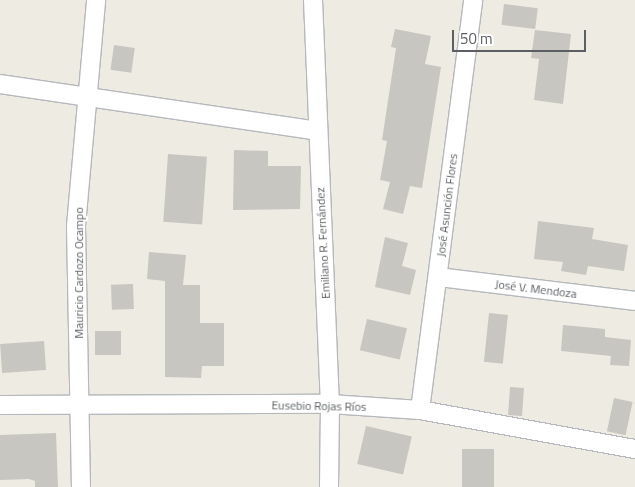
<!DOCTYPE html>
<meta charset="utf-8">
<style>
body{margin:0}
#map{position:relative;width:635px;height:487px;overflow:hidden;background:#edebe2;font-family:"Titillium Web",sans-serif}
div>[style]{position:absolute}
.building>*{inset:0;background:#c8c6c0;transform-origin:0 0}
.roads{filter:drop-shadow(1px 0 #b5b8bc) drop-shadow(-1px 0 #b5b8bc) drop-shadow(0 1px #b5b8bc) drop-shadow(0 -1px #b5b8bc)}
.street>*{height:18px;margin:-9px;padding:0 9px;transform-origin:9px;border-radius:9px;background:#fff}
span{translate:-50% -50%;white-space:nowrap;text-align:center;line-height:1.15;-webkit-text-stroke:4px #fff;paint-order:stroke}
.street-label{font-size:12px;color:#5b5e62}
.scale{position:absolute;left:452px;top:30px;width:134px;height:22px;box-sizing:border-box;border:2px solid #5b5e62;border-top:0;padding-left:6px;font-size:15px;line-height:18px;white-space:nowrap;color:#5b5e62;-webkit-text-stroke:4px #fff;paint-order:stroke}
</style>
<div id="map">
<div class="building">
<div style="left:504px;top:4px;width:34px;height:21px;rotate:7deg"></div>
<div style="clip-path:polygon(395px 29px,431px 36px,425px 64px,441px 67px,422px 188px,410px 186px,403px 214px,383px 209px,390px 182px,380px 180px,387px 141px,382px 140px,396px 48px,391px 47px)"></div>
<div style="clip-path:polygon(535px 30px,571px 34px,563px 104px,534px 100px,539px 59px,531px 58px)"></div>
<div style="left:114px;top:45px;width:21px;height:25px;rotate:8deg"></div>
<div style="clip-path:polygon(234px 150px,268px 151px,268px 166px,301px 166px,300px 209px,233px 210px)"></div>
<div style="left:168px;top:154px;width:39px;height:68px;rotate:4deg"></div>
<div style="clip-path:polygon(538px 221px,594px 228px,592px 239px,628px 245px,624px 271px,588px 266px,586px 275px,561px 271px,563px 262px,534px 259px)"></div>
<div style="clip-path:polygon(385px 237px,408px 243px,402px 266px,416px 270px,410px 295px,375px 287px)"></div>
<div style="clip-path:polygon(149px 252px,186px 255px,183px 285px,200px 285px,200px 323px,224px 323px,224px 366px,202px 366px,201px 378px,165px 377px,165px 281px,147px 279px)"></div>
<div style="left:133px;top:284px;width:25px;height:22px;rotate:88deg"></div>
<div style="left:489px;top:313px;width:19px;height:49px;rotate:6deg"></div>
<div style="left:367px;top:319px;width:41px;height:32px;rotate:13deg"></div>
<div style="clip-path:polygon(563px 325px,605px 329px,605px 337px,631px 340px,629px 366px,610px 365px,611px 356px,561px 351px)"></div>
<div style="left:95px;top:331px;width:26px;height:24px"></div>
<div style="left:44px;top:341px;width:29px;height:44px;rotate:86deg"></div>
<div style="left:510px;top:387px;width:14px;height:28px;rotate:4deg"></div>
<div style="left:614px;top:398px;width:19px;height:34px;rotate:12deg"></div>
<div style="left:366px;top:426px;width:47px;height:39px;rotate:13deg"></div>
<div style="clip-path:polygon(56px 433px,58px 487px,35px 487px,35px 481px,29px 479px,0 480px,0 435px)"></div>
<div style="left:462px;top:449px;width:32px;height:38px"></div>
</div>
<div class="roads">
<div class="street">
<div style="left:313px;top:0;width:404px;rotate:87.6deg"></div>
<div style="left:330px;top:404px;width:83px;rotate:90.7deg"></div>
<div style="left:0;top:84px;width:321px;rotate:8.4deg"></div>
<div style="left:438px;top:277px;width:198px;rotate:6.9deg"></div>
<div style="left:0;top:405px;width:330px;rotate:-0.2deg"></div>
<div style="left:330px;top:404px;width:90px;rotate:3.8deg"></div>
<div style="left:420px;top:410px;width:219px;rotate:10.3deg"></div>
<div style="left:420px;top:410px;width:413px;rotate:-82.6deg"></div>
<div style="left:81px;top:487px;width:261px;rotate:-91.1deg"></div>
<div style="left:76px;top:226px;width:227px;rotate:-84.9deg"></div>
</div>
</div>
<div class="street-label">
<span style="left:447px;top:205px;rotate:-83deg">José Asunción Flores</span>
<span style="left:323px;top:243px;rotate:-93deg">Emiliano R. Fernández</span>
<span style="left:79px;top:273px;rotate:-90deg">Mauricio Cardozo Ocampo</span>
<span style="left:536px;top:289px;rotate:7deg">José V. Mendoza</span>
<span style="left:319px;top:406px;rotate:1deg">Eusebio Rojas Ríos</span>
</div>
<div class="scale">50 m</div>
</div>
